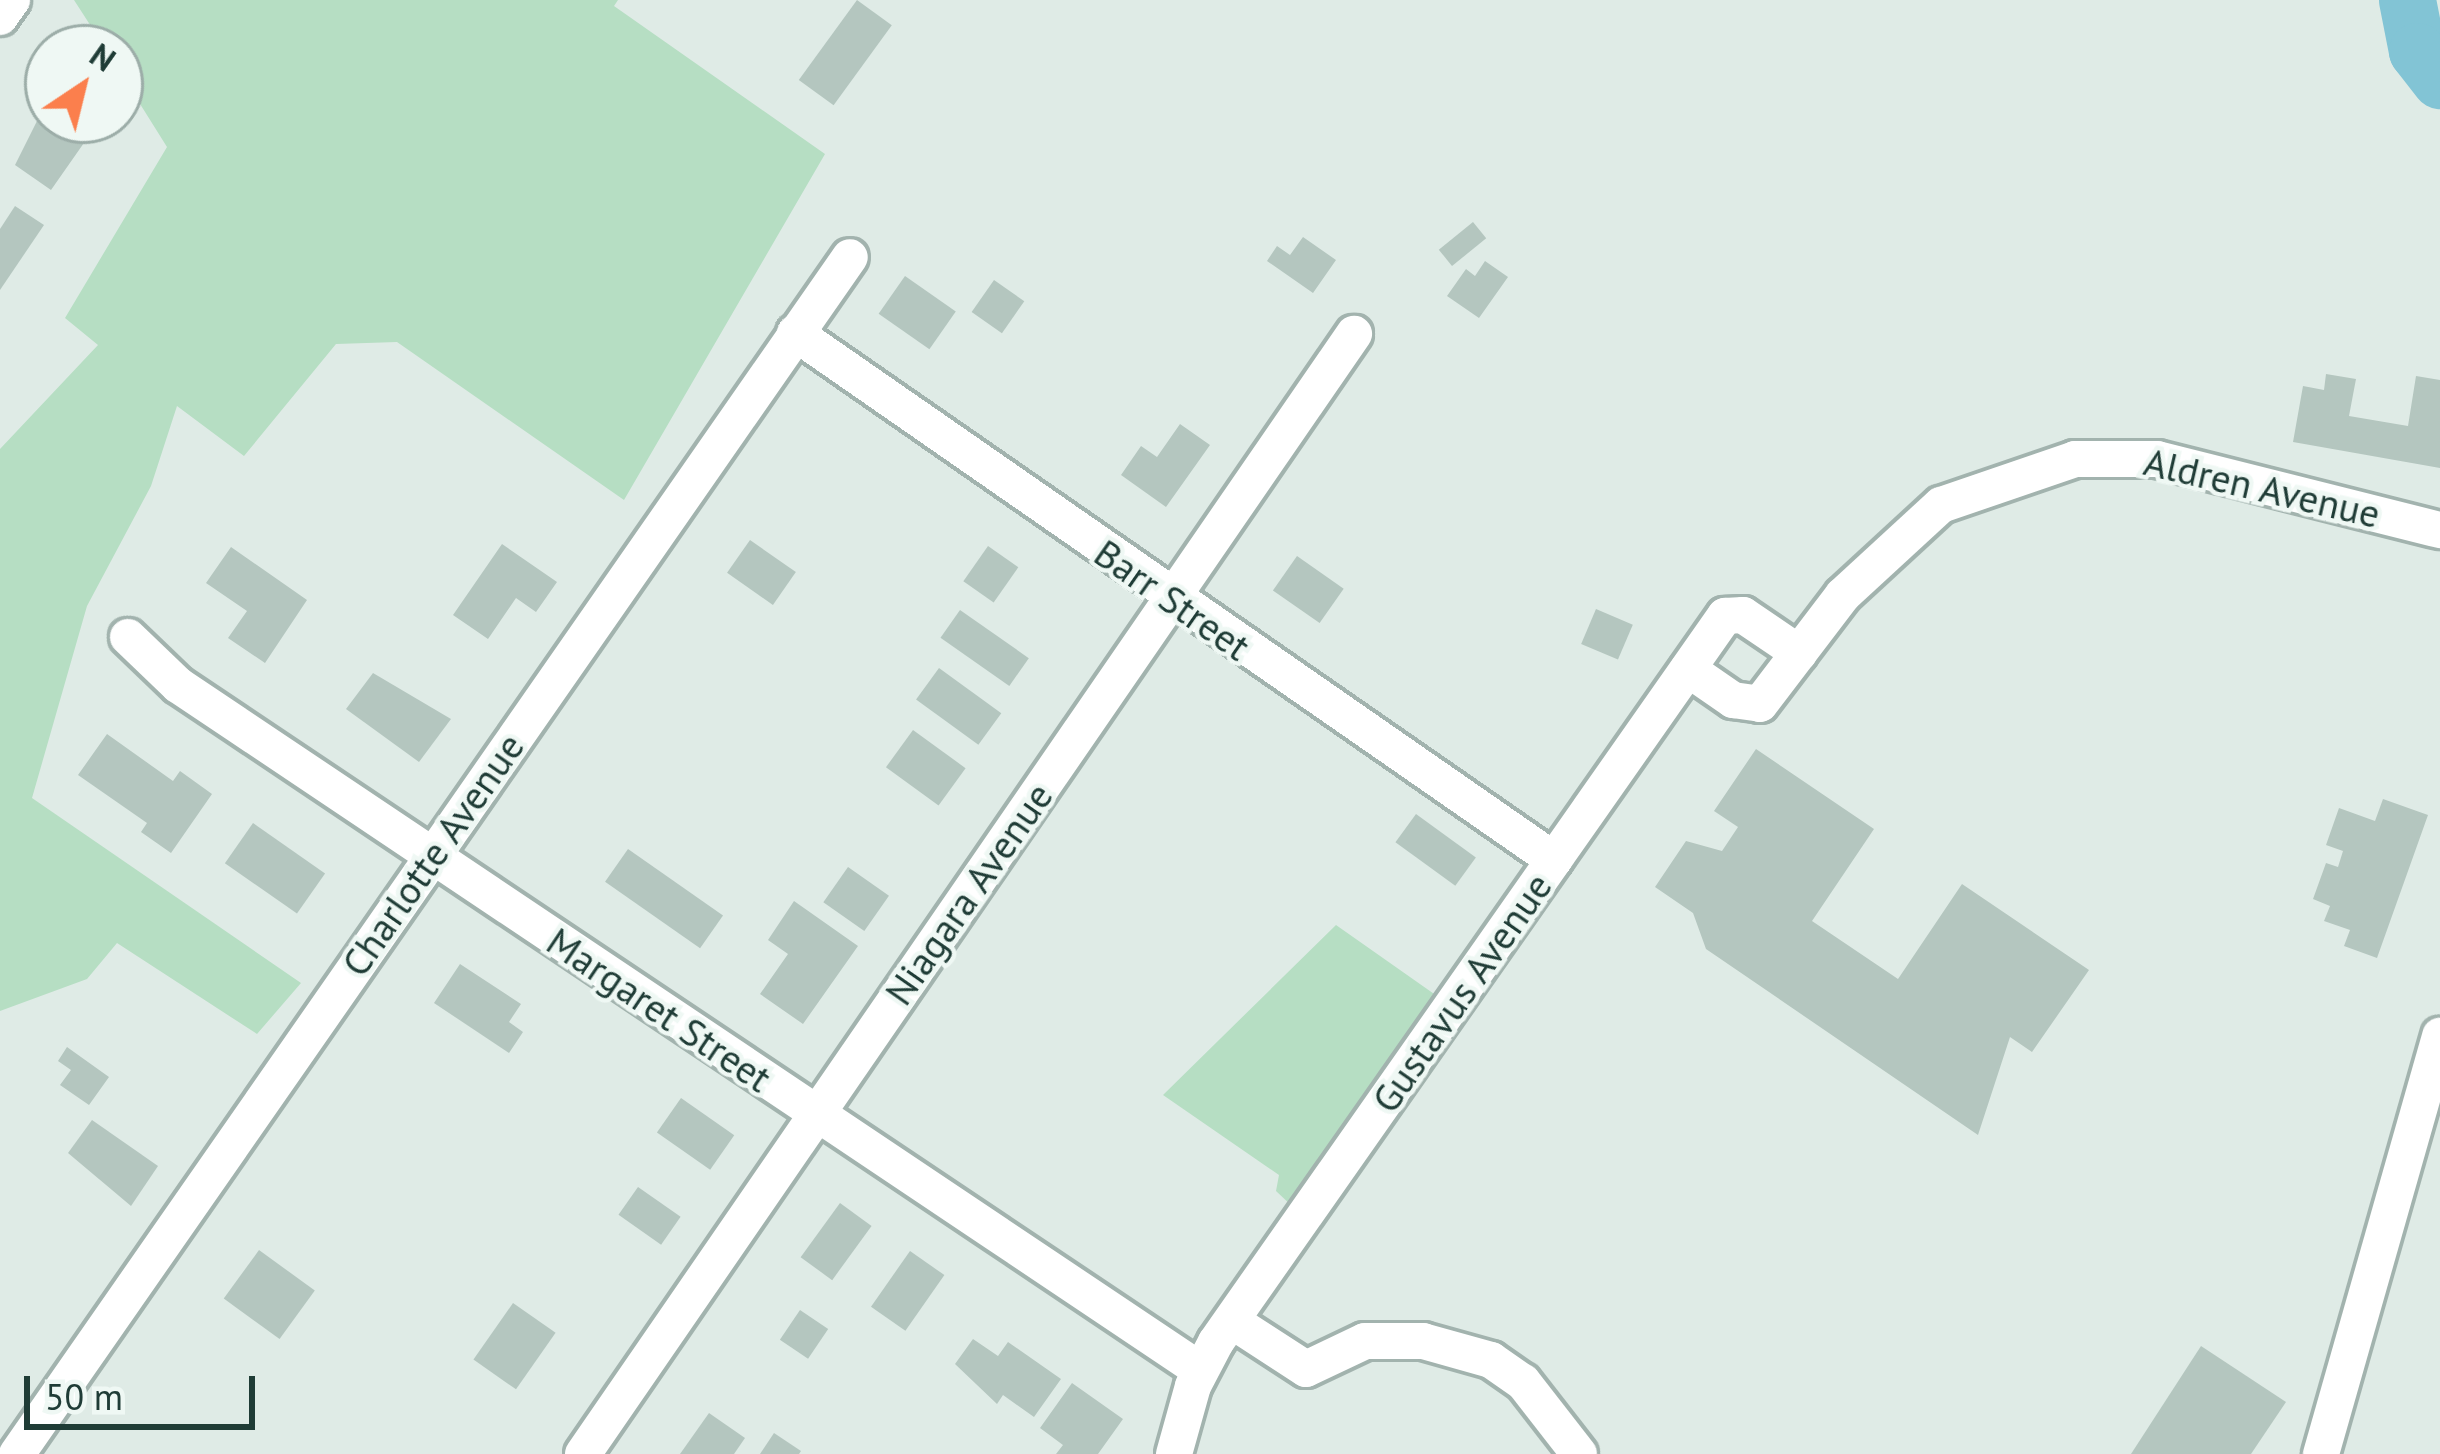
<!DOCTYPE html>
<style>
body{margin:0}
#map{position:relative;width:2440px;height:1454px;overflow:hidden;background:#dfebe6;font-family:"PT Sans",sans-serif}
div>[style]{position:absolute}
.green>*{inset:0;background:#b6dec3}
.river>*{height:57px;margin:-28.5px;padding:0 28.5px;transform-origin:28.5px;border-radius:28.5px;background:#82c4d5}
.building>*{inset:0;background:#b4c6bf;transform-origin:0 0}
.roads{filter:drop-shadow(3px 0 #a2b3ae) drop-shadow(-3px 0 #a2b3ae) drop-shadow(0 3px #a2b3ae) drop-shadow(0 -3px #a2b3ae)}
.minor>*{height:36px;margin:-18px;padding:0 18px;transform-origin:18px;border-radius:18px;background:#fff}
span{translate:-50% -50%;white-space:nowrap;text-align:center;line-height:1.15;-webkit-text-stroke:9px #eff8f4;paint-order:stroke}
.street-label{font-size:39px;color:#1f3c36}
.north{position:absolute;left:24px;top:24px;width:120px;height:120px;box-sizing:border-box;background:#eff8f4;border:3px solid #9cada8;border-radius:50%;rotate:35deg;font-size:33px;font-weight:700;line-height:48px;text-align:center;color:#1f3c36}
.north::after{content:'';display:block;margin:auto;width:42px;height:54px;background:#fb7f4d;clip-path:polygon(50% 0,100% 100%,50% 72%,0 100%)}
.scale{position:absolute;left:24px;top:1376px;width:231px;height:54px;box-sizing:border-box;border:6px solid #1f3c36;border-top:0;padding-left:15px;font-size:36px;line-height:42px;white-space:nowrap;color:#1f3c36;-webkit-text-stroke:9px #eff8f4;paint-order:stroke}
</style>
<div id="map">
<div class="green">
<div style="clip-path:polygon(74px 0,618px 0,614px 6px,825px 154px,624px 500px,397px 342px,336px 344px,244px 456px,177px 406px,151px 486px,87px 606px,32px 798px,301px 983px,257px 1034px,117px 943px,87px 979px,0 1011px,0 449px,98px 345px,65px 318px,167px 147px,120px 72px,120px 48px,105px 48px)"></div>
<div style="clip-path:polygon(1336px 925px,1437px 996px,1293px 1207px,1276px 1191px,1279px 1175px,1163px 1095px)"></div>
</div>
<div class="river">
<div style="left:2407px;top:0;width:52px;rotate:78.9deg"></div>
<div style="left:2417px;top:51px;width:37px;rotate:52deg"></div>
</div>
<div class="building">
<div style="left:857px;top:0;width:43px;height:99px;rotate:36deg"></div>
<div style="clip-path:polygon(48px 99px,48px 120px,100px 120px,51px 190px,15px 165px)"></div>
<div style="clip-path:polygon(15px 206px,44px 225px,0 290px,0 229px)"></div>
<div style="left:1473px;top:222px;width:21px;height:44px;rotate:51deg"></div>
<div style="clip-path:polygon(1303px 237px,1336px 260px,1313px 293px,1267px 261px,1277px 246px,1290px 255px)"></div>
<div style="clip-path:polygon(1485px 261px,1508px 277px,1479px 318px,1447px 296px,1466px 269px,1475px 276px)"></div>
<div style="left:905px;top:276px;width:62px;height:46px;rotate:35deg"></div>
<div style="left:994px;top:280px;width:37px;height:39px;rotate:35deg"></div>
<div style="clip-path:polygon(2326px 374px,2356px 379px,2349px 416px,2408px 426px,2416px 376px,2440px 380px,2440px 468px,2293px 442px,2303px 386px,2324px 390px)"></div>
<div style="clip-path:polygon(1180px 424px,1210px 445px,1166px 507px,1121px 475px,1141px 446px,1157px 457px)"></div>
<div style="left:750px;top:540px;width:56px;height:40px;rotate:35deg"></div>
<div style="clip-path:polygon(502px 544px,557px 582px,536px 612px,516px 598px,488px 639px,453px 615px)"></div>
<div style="left:988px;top:546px;width:37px;height:43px;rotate:35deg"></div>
<div style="clip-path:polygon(231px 547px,307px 600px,265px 663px,228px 638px,247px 611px,206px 583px)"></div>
<div style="left:1297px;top:556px;width:57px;height:42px;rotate:35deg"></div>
<div style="left:1596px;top:609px;width:40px;height:38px;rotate:23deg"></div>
<div style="left:960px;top:610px;width:84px;height:34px;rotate:35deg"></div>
<div style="left:939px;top:668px;width:77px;height:39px;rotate:36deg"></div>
<div style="clip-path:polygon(373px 673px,451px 719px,419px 762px,346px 709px)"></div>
<div style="left:913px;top:730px;width:65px;height:46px;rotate:36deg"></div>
<div style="clip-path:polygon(107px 734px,173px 781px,180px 771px,212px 794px,171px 853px,141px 832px,147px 823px,78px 775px)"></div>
<div style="clip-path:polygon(1756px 749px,1874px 829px,1812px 921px,1898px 979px,1962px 884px,2089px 970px,2032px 1052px,2010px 1037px,1978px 1135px,1706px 949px,1693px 913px,1655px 887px,1686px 841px,1722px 851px,1738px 827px,1714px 811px)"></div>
<div style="clip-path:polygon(2383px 799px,2428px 815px,2377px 958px,2344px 946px,2350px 930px,2324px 921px,2330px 906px,2313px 899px,2326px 863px,2338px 867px,2343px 851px,2326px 845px,2339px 808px,2375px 821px)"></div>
<div style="left:1416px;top:814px;width:74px;height:35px;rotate:36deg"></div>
<div style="left:253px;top:823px;width:88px;height:49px;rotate:35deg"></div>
<div style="left:628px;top:849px;width:116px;height:40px;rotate:35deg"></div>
<div style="left:848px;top:867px;width:50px;height:43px;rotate:35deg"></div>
<div style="clip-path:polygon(794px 901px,858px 946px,803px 1024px,760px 994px,788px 954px,768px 940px)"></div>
<div style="clip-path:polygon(460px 964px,521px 1004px,509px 1022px,523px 1032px,509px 1053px,434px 1003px)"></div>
<div style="clip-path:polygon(67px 1047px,109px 1077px,89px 1105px,60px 1085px,71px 1070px,58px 1061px)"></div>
<div style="left:681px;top:1098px;width:65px;height:42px;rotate:35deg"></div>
<div style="clip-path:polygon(92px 1120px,158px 1166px,131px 1206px,68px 1153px)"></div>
<div style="left:638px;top:1187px;width:52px;height:34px;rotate:35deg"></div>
<div style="left:840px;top:1203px;width:39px;height:67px;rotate:36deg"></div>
<div style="left:259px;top:1250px;width:69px;height:60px;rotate:36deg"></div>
<div style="left:910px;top:1251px;width:42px;height:68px;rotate:35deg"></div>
<div style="left:513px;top:1303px;width:52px;height:69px;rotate:35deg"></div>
<div style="left:800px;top:1310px;width:34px;height:36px;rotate:34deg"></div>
<div style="clip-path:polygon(973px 1339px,998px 1356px,1008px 1342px,1061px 1379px,1034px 1417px,1003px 1395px,997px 1404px,955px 1364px)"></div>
<div style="clip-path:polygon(2201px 1346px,2286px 1402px,2251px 1454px,2131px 1454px)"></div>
<div style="clip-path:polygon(1072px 1383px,1123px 1419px,1098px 1454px,1056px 1454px,1063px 1445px,1040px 1428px)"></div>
<div style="clip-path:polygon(709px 1413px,745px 1438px,734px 1454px,680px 1454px)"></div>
<div style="clip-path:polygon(774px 1433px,801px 1451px,799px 1454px,760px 1454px)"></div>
</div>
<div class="roads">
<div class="minor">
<div style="left:0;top:17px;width:21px;rotate:-55deg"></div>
<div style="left:795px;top:333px;width:924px;rotate:34.77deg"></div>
<div style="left:128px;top:637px;width:69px;rotate:43.8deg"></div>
<div style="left:178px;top:685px;width:1230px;rotate:33.83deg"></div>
<div style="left:1688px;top:669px;width:55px;rotate:34.6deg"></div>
<div style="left:1733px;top:700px;width:27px;rotate:8deg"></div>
<div style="left:1760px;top:704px;width:137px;rotate:-52.7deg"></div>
<div style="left:1843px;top:595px;width:133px;rotate:-42.6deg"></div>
<div style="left:1941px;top:505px;width:142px;rotate:-18.9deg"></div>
<div style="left:2075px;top:459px;width:82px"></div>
<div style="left:2157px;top:459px;width:292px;rotate:14.1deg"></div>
<div style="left:1232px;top:1321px;width:88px;rotate:33deg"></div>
<div style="left:1306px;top:1369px;width:65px;rotate:-25.4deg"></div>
<div style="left:1365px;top:1341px;width:58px"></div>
<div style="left:1423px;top:1341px;width:71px;rotate:15.6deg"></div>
<div style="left:1491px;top:1360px;width:39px;rotate:35deg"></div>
<div style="left:1523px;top:1382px;width:91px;rotate:52.1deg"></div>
<div style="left:17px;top:1454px;width:1458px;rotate:-55.17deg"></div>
<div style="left:583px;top:1454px;width:1360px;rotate:-55.46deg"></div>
<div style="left:1174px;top:1454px;width:71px;rotate:-74.4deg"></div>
<div style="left:1193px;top:1386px;width:50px;rotate:-62.4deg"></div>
<div style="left:1216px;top:1342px;width:887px;rotate:-54.97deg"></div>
<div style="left:1725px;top:616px;width:18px;rotate:-3deg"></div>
<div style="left:1743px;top:615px;width:68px;rotate:34.2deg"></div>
<div style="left:2321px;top:1454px;width:435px;rotate:-74.1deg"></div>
</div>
</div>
<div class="street-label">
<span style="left:2262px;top:488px;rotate:13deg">Aldren Avenue</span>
<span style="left:1172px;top:600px;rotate:35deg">Barr Street</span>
<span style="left:433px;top:855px;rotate:-55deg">Charlotte Avenue</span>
<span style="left:969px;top:894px;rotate:-55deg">Niagara Avenue</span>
<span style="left:1462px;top:993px;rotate:-55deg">Gustavus Avenue</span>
<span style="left:659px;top:1010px;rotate:34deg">Margaret Street</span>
</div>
<div class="north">N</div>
<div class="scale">50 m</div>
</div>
